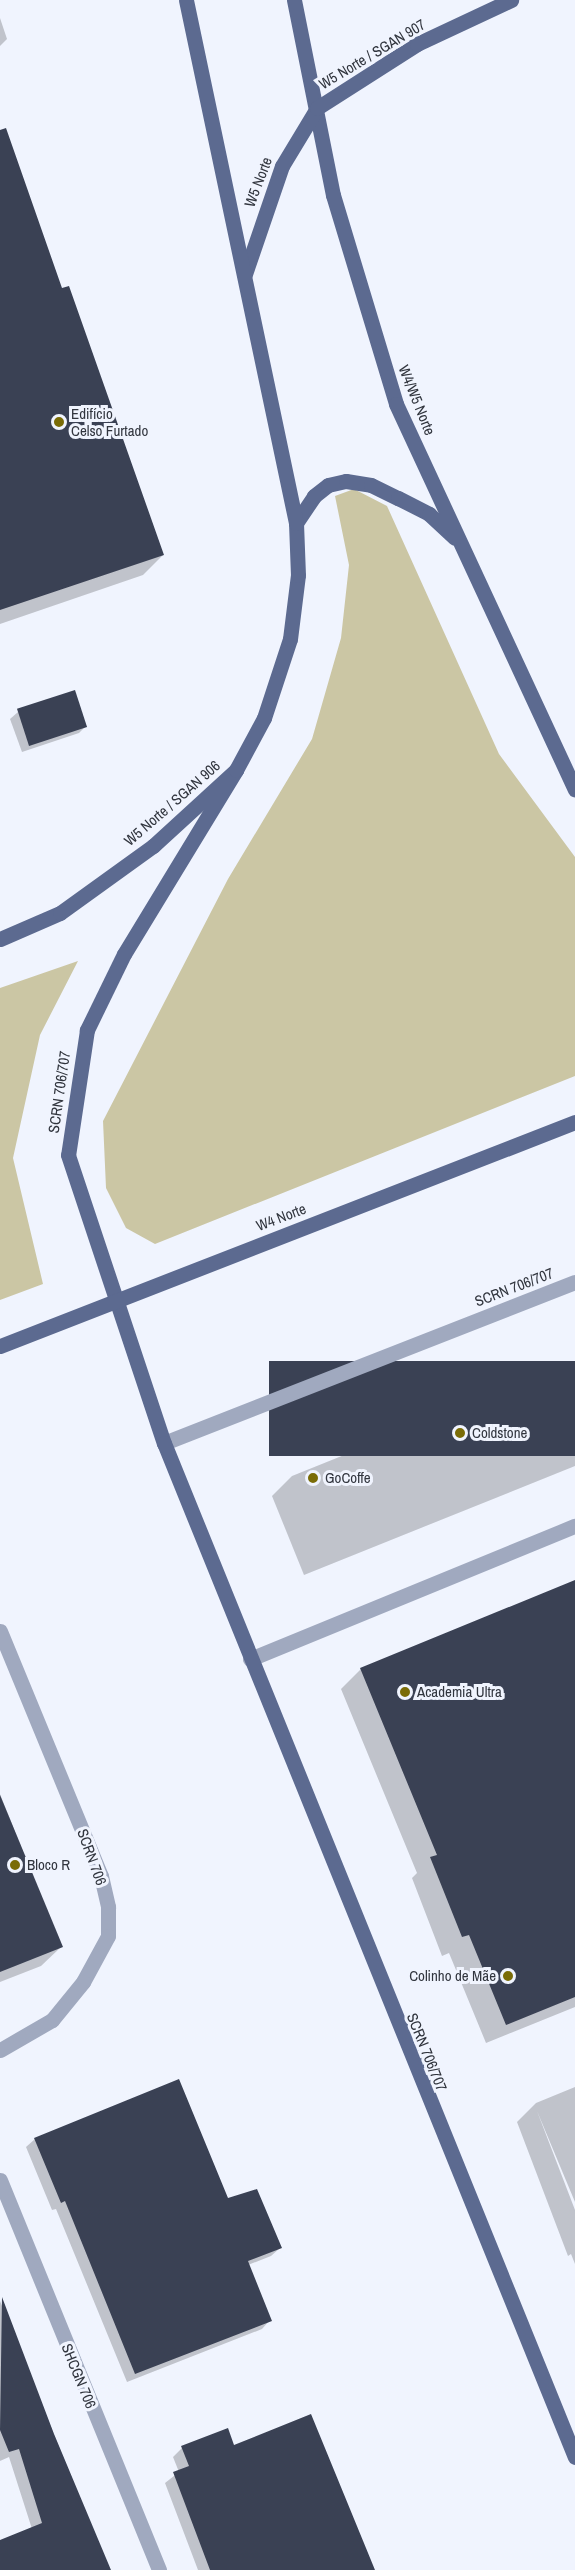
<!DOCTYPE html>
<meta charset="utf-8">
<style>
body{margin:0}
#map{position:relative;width:575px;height:2570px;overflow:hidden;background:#f0f4fe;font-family:"Archivo Narrow",sans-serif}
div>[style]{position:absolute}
.green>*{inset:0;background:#cbc6a4}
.shadow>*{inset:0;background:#0003}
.building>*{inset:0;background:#3a4154;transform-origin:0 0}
.minor>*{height:15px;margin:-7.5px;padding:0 7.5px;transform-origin:7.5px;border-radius:7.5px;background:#a0a9bf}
.major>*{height:15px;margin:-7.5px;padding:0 7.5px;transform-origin:7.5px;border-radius:7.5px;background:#5c6a90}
.dots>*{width:16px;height:16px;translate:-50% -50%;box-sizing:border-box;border:3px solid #f0f4fe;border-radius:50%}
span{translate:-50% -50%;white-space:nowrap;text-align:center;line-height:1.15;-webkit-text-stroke:6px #f0f4fe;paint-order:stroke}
.street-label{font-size:15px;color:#31353e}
.poi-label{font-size:15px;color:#31353e}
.left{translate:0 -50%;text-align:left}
.right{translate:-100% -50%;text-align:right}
</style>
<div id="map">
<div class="green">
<div style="clip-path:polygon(354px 489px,387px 506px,499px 754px,575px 857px,575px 1076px,155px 1244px,126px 1228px,106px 1188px,103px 1121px,228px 879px,312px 739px,341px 638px,349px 565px,335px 496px)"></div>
<div style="clip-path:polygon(78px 961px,40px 1035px,13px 1158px,43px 1284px,0 1300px,0 988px)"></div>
</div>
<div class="shadow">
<div style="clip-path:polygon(0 18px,7px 39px,0 46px)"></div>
<div style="clip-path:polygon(0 157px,61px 290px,163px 555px,143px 575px,0 624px)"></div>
<div style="clip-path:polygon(74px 692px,86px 726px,79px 733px,22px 752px,10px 719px,18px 712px)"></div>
<div style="clip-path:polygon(575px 1362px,575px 1466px,304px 1575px,272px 1496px,292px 1476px)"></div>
<div style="clip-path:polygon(575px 1582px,575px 2007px,486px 2043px,449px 1953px,442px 1956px,412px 1878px,417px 1873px,341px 1689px,361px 1669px)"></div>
<div style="clip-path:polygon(0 1794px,61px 1947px,41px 1966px,0 1982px)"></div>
<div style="clip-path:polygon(575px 2087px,575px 2202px,537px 2111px,575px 2210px,575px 2264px,571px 2254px,568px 2256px,517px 2122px,536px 2103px)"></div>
<div style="clip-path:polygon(35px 2139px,227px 2199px,280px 2248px,271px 2256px,248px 2265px,270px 2320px,262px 2329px,127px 2382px,56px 2209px,52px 2210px,26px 2147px)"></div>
<div style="clip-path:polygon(0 2301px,109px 2570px,0 2570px,0 2542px,32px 2529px,9px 2457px,0 2461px)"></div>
<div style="clip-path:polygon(234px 2447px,373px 2570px,198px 2570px,165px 2483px,179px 2472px,173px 2457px,182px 2448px)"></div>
</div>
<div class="building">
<div style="clip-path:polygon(6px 128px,62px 288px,69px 286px,164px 555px,0 610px,0 130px)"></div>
<div style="left:75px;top:690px;width:39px;height:61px;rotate:72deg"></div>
<div style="left:575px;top:1361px;width:95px;height:306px;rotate:90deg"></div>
<div style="clip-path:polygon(575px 1580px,575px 1997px,506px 2025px,469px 1935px,462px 1937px,430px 1857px,437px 1855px,360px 1668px)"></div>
<div style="clip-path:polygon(0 1795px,63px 1947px,0 1972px)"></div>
<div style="clip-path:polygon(179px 2079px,228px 2198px,257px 2189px,282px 2248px,248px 2261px,272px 2321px,135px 2374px,65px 2201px,61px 2203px,34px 2138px)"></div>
<div style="clip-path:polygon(2px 2297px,54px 2434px,111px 2570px,0 2570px,0 2540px,42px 2523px,19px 2449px,9px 2452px,0 2430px)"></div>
<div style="clip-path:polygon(311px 2414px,375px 2570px,210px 2570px,173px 2472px,189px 2466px,181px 2446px,228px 2428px,234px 2445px)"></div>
</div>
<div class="minor">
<div style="left:164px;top:1443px;width:441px;rotate:-21.4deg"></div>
<div style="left:0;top:1631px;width:265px;rotate:67.6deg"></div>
<div style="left:101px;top:1876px;width:32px;rotate:77deg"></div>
<div style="left:108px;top:1907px;width:29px;rotate:90deg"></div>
<div style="left:108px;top:1936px;width:52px;rotate:118.5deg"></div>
<div style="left:83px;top:1982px;width:49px;rotate:129.2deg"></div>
<div style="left:52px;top:2020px;width:60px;rotate:150deg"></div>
<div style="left:250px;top:1659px;width:351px;rotate:-22.3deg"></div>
<div style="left:0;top:2180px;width:421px;rotate:67.8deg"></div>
</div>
<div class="major">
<div style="left:294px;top:0;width:199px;rotate:78.7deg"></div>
<div style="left:333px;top:195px;width:218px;rotate:73.2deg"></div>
<div style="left:396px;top:404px;width:425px;rotate:65.1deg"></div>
<div style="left:245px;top:274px;width:114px;rotate:-71.1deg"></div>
<div style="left:282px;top:166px;width:68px;rotate:-58.9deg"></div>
<div style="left:317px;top:108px;width:119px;rotate:-32.6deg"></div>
<div style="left:417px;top:44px;width:104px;rotate:-25.1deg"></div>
<div style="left:296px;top:523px;width:32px;rotate:-56deg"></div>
<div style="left:314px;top:496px;width:18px;rotate:-38deg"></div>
<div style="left:328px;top:485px;width:18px;rotate:-13deg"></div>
<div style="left:346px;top:481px;width:25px;rotate:9deg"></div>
<div style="left:371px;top:485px;width:30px;rotate:26deg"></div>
<div style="left:398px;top:498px;width:35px;rotate:27deg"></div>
<div style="left:429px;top:514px;width:35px;rotate:43deg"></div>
<div style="left:236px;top:770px;width:215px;rotate:121.3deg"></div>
<div style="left:124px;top:954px;width:85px;rotate:116deg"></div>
<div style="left:87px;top:1030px;width:126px;rotate:98.6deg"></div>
<div style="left:68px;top:1155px;width:304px;rotate:71.6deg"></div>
<div style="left:164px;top:1443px;width:1094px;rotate:67.94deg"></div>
<div style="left:0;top:939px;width:65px;rotate:-23.4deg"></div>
<div style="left:60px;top:913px;width:115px;rotate:-35.8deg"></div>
<div style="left:153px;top:846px;width:113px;rotate:-42.5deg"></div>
<div style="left:236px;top:770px;width:59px;rotate:-61.7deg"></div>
<div style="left:264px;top:718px;width:83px;rotate:-71.8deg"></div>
<div style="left:290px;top:639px;width:64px;rotate:-82.9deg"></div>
<div style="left:298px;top:575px;width:52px;rotate:-92.2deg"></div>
<div style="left:296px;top:523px;width:534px;rotate:-101.88deg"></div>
<div style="left:0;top:1346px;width:617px;rotate:-21.28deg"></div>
</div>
<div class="dots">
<div style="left:59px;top:422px;background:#7a6c07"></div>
<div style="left:460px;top:1433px;background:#7a6c07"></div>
<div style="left:313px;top:1478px;background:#7a6c07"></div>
<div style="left:405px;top:1692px;background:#7a6c07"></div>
<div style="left:15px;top:1865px;background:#7a6c07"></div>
<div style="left:508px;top:1976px;background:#7a6c07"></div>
</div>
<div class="street-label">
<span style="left:372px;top:54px;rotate:-31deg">W5 Norte / SGAN 907</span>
<span style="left:258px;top:182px;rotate:-69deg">W5 Norte</span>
<span style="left:417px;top:400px;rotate:68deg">W4/W5 Norte</span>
<span style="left:172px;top:803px;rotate:-41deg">W5 Norte / SGAN 906</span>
<span style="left:59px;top:1092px;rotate:-82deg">SCRN 706/707</span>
<span style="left:281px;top:1217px;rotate:-21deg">W4 Norte</span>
<span style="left:514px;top:1287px;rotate:-21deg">SCRN 706/707</span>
<span style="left:92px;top:1857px;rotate:70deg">SCRN 706</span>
<span style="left:427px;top:2052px;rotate:68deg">SCRN 706/707</span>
<span style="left:79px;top:2376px;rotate:68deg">SHCGN 706</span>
</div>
<div class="poi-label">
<span class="left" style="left:71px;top:422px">Edifício<br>Celso Furtado</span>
<span class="left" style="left:472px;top:1433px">Coldstone</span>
<span class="left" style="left:325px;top:1478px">GoCoffe</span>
<span class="left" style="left:417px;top:1692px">Academia Ultra</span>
<span class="left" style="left:27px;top:1865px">Bloco R</span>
<span class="right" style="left:496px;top:1976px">Colinho de Mãe</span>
</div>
</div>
